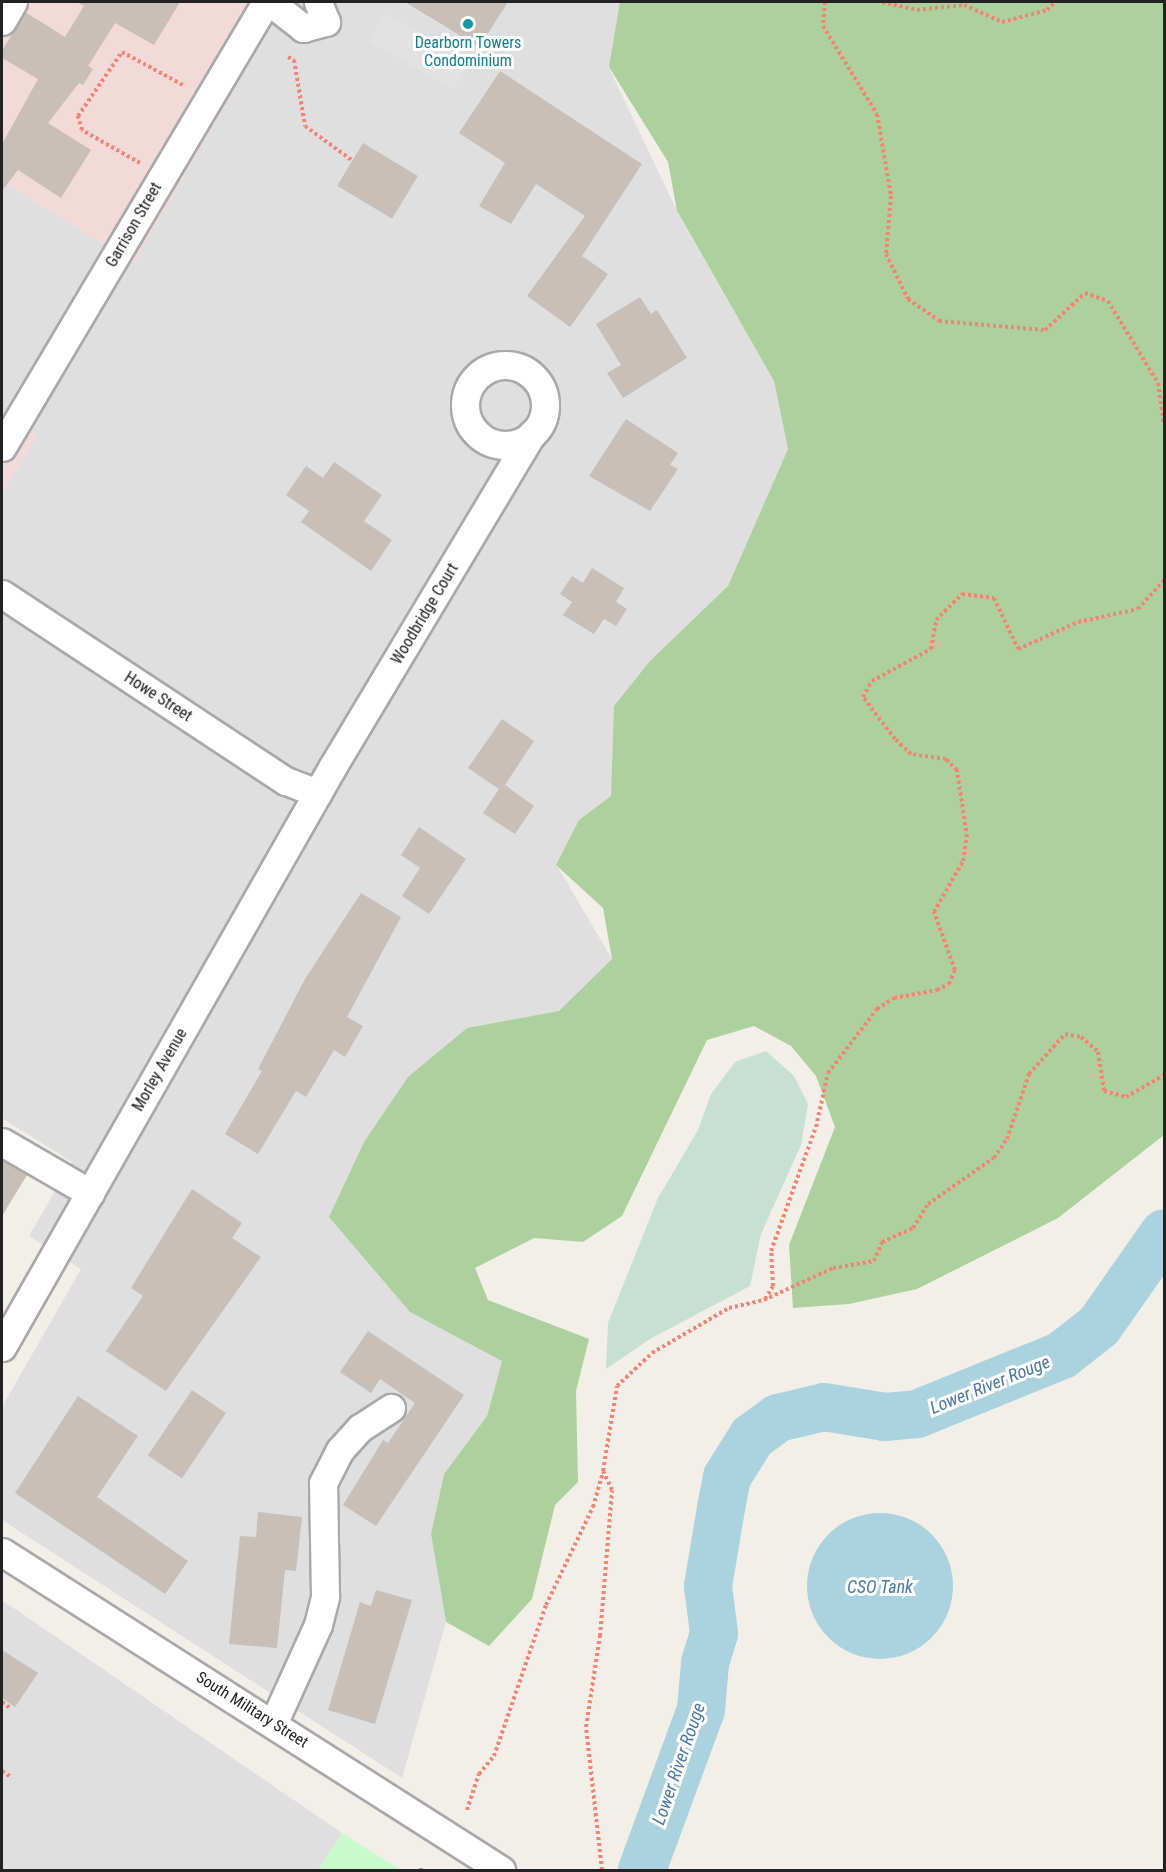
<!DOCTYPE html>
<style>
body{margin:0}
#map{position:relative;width:1166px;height:1872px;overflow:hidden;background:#f2efe9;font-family:"Roboto Condensed",sans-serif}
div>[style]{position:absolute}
.residential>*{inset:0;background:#e0dfdf}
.commercial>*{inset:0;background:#f2dad9}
.forest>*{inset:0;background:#add19e}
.wetland>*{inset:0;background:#c6e0d4}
.park>*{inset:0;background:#c8facc}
.parking>*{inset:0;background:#e2e2e2;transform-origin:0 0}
.water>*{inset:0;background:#aad3df}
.round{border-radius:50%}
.river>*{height:48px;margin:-24px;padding:0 24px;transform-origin:24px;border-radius:24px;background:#aad3df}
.building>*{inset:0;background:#c7bfb8;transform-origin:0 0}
.path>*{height:4px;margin-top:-2px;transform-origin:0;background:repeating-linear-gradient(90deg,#fa8072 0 3px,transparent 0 6px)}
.roads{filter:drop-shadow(2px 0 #a9a9a9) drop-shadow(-2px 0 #a9a9a9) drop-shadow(0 2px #a9a9a9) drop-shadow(0 -2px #a9a9a9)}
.minor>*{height:27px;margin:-13.5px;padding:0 13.5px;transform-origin:13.5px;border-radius:13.5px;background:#fff}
.minor>.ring{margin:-13.5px;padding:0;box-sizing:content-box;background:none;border:27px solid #fff;border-radius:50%}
.dots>*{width:16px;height:16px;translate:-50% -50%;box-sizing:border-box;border:3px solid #fff;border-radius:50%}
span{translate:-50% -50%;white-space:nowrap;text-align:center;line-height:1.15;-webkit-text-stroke:6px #fff;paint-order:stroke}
.culture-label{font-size:16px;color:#0d838f}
.street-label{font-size:16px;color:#222}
.water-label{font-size:18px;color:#4a7aab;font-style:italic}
.frame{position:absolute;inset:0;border:3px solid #222;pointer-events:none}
</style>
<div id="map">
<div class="residential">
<div style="clip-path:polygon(278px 2px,626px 2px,609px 68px,681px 219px,774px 381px,788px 449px,728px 586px,611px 796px,556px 864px,612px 959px,559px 1012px,467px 1028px,365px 1142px,502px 1361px,487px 1416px,444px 1474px,431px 1534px,446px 1622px,402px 1778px,2px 1520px,2px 1407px,81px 1269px,29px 1236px,72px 1162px,2px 1118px,2px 494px,37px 435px,2px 410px,2px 181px,134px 263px)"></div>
<div style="clip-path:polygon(2px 1600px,342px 1833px,318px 1870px,2px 1870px)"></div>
</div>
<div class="commercial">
<div style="clip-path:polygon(2px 2px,278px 2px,268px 31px,134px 263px,2px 181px)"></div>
<div style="clip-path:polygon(2px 410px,37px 435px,2px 494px)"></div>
</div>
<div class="forest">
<div style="clip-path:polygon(620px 2px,1164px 2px,1164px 1135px,1058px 1218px,917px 1289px,849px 1304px,793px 1308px,789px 1245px,835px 1127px,816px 1076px,791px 1046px,754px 1026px,707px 1040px,622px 1216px,583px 1242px,534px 1238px,475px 1268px,488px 1300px,589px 1339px,576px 1391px,578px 1482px,555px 1505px,532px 1599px,489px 1646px,446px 1622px,431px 1534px,444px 1474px,487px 1416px,502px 1361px,410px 1312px,329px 1217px,364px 1142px,408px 1077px,467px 1028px,559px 1011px,612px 959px,603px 908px,556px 865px,579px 820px,611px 796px,614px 706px,650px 661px,728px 586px,788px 449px,774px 381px,677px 211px,668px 162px,609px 67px)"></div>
</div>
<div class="wetland">
<div style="clip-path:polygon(766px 1051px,794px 1076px,808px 1104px,801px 1145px,761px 1234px,750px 1286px,650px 1339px,606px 1369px,608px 1323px,658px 1198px,698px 1130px,711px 1094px,735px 1062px)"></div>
</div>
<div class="park">
<div style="clip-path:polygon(342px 1833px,401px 1870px,318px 1870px)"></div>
</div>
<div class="parking">
<div style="left:385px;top:13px;width:98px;height:32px;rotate:30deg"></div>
</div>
<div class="water">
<div class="round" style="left:807px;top:1513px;width:146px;height:146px"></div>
</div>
<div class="river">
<div style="left:642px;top:1870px;width:171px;rotate:-69.8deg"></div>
<div style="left:701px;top:1710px;width:47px;rotate:-85.1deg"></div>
<div style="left:705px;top:1663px;width:31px;rotate:-73deg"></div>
<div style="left:714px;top:1633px;width:47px;rotate:-97.3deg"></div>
<div style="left:708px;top:1586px;width:79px;rotate:-80.5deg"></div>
<div style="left:721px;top:1508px;width:32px;rotate:-79deg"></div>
<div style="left:727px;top:1477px;width:47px;rotate:-58deg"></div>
<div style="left:752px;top:1437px;width:32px;rotate:-36deg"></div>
<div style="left:778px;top:1418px;width:47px;rotate:-13.4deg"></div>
<div style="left:824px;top:1407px;width:62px;rotate:9.3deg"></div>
<div style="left:885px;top:1417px;width:32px;rotate:-5deg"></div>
<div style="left:917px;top:1414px;width:157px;rotate:-22.1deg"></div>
<div style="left:1062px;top:1355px;width:47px;rotate:-38.1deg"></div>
<div style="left:1099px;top:1326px;width:113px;rotate:-55deg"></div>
</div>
<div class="building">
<div style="clip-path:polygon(77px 2px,180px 2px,154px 45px,115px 23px,88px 66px,93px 69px,83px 85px,79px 83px,48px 123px,91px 150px,61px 198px,18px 170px,2px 191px,2px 144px,38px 79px,2px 58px,2px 51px,25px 12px,65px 37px,84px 6px)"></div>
<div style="clip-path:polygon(405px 2px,508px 2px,479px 47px)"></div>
<div style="clip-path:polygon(500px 71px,642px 164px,582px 256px,608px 274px,570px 327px,527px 296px,585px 216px,536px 184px,511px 224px,479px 206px,505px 163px,459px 133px)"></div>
<div style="left:363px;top:143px;width:64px;height:50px;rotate:31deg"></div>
<div style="clip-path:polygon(640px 297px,651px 314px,657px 310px,687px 358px,623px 398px,607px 373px,621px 365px,596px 324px)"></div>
<div style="clip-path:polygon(626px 419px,678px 453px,670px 465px,678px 469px,650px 511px,589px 476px)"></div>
<div style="clip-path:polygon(334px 462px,382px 495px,364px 521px,392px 540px,371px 571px,301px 522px,309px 511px,286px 495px,306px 466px,323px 478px)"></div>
<div style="clip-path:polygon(592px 568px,624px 588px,616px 602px,627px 609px,616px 626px,604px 619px,594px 634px,563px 615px,572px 602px,560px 594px,572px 576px,583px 583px)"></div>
<div style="clip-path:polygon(502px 719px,534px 741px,505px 785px,534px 806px,515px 834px,483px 813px,499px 789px,468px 768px)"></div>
<div style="clip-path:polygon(419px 827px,466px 859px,429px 914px,402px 896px,420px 868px,401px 855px)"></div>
<div style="clip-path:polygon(361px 893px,401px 917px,347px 1017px,363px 1026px,345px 1057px,334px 1050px,306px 1097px,296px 1091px,258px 1154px,225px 1134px,262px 1071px,258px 1069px,305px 979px)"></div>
<div style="clip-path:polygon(2px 1160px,27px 1175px,2px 1216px)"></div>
<div style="clip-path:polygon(192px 1189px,242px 1223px,232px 1238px,261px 1257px,166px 1391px,106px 1351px,143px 1296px,131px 1288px)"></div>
<div style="clip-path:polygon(368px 1331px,464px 1395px,376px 1526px,343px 1505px,383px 1440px,388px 1443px,415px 1403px,380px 1379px,371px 1393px,340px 1372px)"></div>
<div style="left:192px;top:1390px;width:41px;height:79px;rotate:34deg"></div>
<div style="clip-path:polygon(78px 1396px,138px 1436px,97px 1497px,188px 1561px,165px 1594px,15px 1493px)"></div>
<div style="clip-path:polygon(258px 1512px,302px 1517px,296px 1571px,285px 1570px,277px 1648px,229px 1644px,240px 1536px,256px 1537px)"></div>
<div style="clip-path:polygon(376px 1590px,412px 1600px,375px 1724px,328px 1710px,360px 1602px,371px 1606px)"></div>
<div style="clip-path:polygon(2px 1650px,38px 1673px,15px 1707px,2px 1698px)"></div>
</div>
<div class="path">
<div style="left:825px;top:2px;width:24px;rotate:95deg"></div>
<div style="left:823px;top:26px;width:103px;rotate:58.5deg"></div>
<div style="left:877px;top:114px;width:83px;rotate:80.3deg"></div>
<div style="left:891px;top:196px;width:58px;rotate:94.9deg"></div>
<div style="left:886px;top:254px;width:50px;rotate:63.9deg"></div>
<div style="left:908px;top:299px;width:38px;rotate:35deg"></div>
<div style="left:939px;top:321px;width:106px;rotate:4.9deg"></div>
<div style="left:1045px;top:330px;width:54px;rotate:-42.8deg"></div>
<div style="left:1085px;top:293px;width:24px;rotate:19deg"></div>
<div style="left:1108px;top:301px;width:96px;rotate:58.6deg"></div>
<div style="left:1158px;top:383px;width:42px;rotate:81.9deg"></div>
<div style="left:882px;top:2px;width:36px;rotate:13deg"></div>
<div style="left:917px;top:10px;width:47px;rotate:-6.1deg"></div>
<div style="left:964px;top:5px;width:42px;rotate:24.1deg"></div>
<div style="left:1002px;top:22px;width:47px;rotate:-14.9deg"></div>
<div style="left:1047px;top:10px;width:11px;rotate:-45deg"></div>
<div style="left:288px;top:57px;width:7px;rotate:27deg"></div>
<div style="left:294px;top:60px;width:67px;rotate:80.5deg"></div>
<div style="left:305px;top:126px;width:59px;rotate:36.1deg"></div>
<div style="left:140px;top:163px;width:67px;rotate:-150.4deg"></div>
<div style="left:82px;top:130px;width:15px;rotate:-106deg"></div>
<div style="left:78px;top:116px;width:78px;rotate:-55.5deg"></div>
<div style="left:122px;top:52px;width:72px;rotate:28.4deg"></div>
<div style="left:765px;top:1299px;width:15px;rotate:-58deg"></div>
<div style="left:773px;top:1286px;width:35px;rotate:-93deg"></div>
<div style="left:771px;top:1251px;width:132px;rotate:-70.1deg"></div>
<div style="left:816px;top:1127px;width:55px;rotate:-77.5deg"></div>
<div style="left:828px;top:1073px;width:81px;rotate:-52.6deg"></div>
<div style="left:877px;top:1009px;width:20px;rotate:-33deg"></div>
<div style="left:894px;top:998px;width:44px;rotate:-10.5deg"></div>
<div style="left:937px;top:990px;width:13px;rotate:-27deg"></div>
<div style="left:949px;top:984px;width:15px;rotate:-67deg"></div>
<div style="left:955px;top:970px;width:62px;rotate:-109.9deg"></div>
<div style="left:934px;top:912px;width:59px;rotate:-60.4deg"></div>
<div style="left:963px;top:861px;width:24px;rotate:-81deg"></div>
<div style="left:967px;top:837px;width:68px;rotate:-98.5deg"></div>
<div style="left:957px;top:770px;width:16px;rotate:-135deg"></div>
<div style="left:946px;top:759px;width:35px;rotate:-172deg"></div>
<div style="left:911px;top:754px;width:22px;rotate:-137deg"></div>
<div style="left:895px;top:739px;width:53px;rotate:-127.3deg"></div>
<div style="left:863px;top:697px;width:18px;rotate:-61deg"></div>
<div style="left:872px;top:681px;width:67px;rotate:-28.5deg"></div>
<div style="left:931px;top:649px;width:29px;rotate:-80deg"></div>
<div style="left:936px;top:620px;width:37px;rotate:-45deg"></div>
<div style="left:962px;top:594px;width:32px;rotate:7deg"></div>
<div style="left:994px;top:598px;width:56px;rotate:64.8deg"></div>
<div style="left:1018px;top:649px;width:66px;rotate:-24.2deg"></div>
<div style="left:1078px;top:622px;width:61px;rotate:-12.2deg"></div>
<div style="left:1138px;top:609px;width:39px;rotate:-48deg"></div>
<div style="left:2px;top:1702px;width:9px;rotate:36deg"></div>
<div style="left:2px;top:1771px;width:12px;rotate:35deg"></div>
<div style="left:467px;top:1810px;width:38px;rotate:-72deg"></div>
<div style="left:479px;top:1774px;width:23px;rotate:-50deg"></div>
<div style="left:494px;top:1756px;width:160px;rotate:-71deg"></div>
<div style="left:546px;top:1605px;width:109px;rotate:-64.4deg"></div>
<div style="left:593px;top:1507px;width:36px;rotate:-74deg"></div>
<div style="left:421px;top:1870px;width:2px;rotate:-90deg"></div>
<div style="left:602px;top:1870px;width:144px;rotate:-96.4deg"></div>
<div style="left:586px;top:1727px;width:92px;rotate:-81.3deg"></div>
<div style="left:600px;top:1636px;width:146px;rotate:-85.3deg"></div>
<div style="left:612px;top:1490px;width:21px;rotate:-115deg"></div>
<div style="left:603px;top:1471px;width:86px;rotate:-80.6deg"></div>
<div style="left:617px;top:1386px;width:48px;rotate:-43.3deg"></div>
<div style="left:652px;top:1353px;width:89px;rotate:-30.3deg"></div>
<div style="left:729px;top:1308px;width:36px;rotate:-13deg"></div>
<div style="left:764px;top:1300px;width:76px;rotate:-24.9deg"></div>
<div style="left:833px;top:1268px;width:42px;rotate:-9.7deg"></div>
<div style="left:874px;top:1261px;width:21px;rotate:-67deg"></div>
<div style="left:882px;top:1242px;width:34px;rotate:-24deg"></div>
<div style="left:913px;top:1228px;width:28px;rotate:-58deg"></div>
<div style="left:928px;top:1204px;width:80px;rotate:-34.9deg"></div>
<div style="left:994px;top:1158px;width:23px;rotate:-56deg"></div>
<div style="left:1007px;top:1139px;width:69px;rotate:-71.3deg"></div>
<div style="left:1029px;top:1074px;width:54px;rotate:-48deg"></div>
<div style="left:1065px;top:1034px;width:16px;rotate:11deg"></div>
<div style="left:1081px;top:1037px;width:23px;rotate:41deg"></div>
<div style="left:1098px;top:1052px;width:39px;rotate:81deg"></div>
<div style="left:1104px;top:1091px;width:23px;rotate:15deg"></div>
<div style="left:1126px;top:1097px;width:44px;rotate:-30.1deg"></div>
</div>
<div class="roads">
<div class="minor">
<div style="left:277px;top:2px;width:7px;rotate:74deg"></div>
<div style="left:279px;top:9px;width:31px;rotate:38deg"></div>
<div style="left:303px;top:28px;width:24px;rotate:-15deg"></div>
<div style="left:326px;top:22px;width:22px;rotate:-112deg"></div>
<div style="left:2px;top:21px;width:22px;rotate:-60deg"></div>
<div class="ring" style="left:465px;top:365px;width:53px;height:53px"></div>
<div style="left:2px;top:447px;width:517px;rotate:-59.32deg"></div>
<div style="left:2px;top:594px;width:340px;rotate:33.4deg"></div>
<div style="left:286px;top:781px;width:34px;rotate:21deg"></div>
<div style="left:2px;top:1142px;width:102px;rotate:30.1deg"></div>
<div style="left:2px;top:1347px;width:669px;rotate:-60.33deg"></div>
<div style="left:333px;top:766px;width:387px;rotate:-59.1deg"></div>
<div style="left:2px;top:1552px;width:592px;rotate:32.51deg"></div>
<div style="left:273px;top:1724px;width:109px;rotate:-65.6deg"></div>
<div style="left:318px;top:1625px;width:30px;rotate:-76deg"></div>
<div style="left:325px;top:1596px;width:113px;rotate:-91deg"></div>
<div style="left:323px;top:1483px;width:37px;rotate:-63deg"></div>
<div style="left:340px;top:1450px;width:30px;rotate:-48deg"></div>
<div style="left:360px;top:1428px;width:37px;rotate:-33deg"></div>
</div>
</div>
<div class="dots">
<div style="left:468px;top:24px;background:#0f9aa8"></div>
</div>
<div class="culture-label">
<span style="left:468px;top:52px">Dearborn Towers<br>Condominium</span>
</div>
<div class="street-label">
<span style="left:134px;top:225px;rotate:-60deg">Garrison Street</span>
<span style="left:425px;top:614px;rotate:-59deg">Woodbridge Court</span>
<span style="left:158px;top:697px;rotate:33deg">Howe Street</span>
<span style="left:160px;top:1070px;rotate:-60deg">Morley Avenue</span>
<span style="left:252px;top:1710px;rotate:32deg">South Military Street</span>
</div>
<div class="water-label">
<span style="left:990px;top:1385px;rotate:-22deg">Lower River Rouge</span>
<span style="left:880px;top:1587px">CSO Tank</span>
<span style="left:679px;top:1764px;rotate:-71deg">Lower River Rouge</span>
</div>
<div class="frame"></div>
</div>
